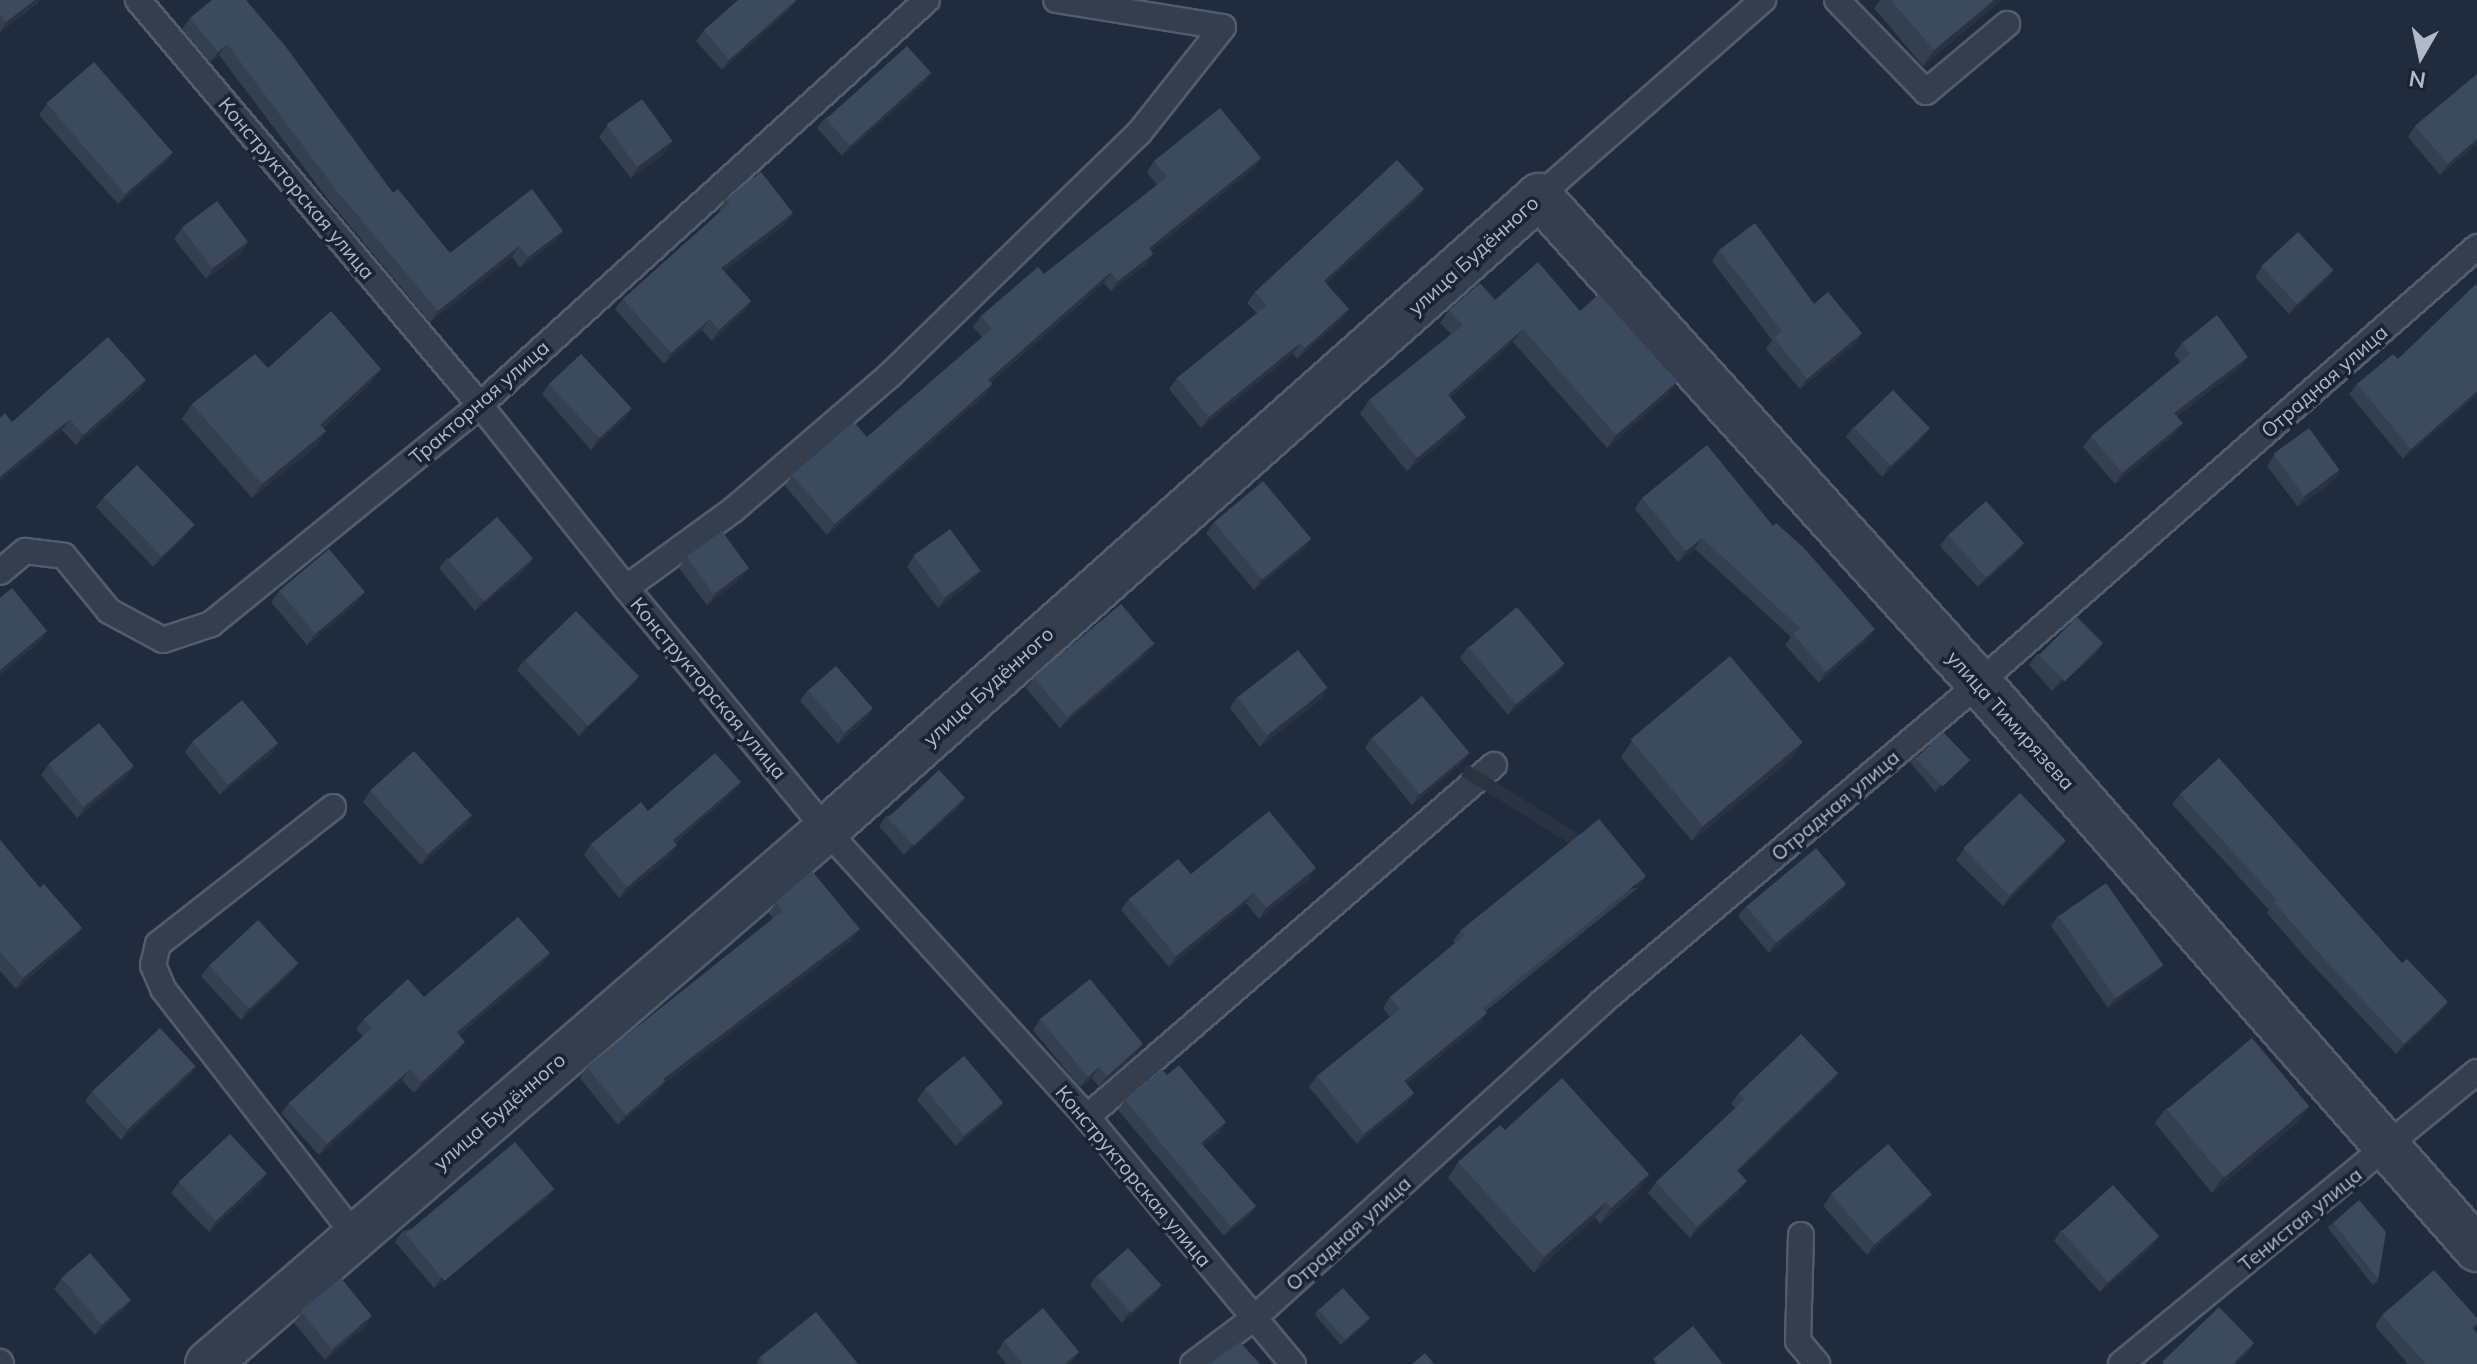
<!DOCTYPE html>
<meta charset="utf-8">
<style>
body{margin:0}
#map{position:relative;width:2477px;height:1364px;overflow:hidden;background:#202c3d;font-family:Mulish,sans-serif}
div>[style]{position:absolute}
.roads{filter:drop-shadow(2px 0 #525c6b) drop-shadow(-2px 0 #525c6b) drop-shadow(0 2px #525c6b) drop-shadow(0 -2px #525c6b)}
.service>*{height:24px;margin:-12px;padding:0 12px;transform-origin:12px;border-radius:12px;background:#343e4d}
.minor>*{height:44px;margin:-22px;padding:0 22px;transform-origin:22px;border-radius:22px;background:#343e4d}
.wall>*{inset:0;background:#344050;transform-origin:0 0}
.shaded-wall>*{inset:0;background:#2a3441;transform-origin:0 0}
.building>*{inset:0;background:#3c4a5d;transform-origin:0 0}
span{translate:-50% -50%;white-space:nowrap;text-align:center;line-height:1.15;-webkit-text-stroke:7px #192332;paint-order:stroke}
.street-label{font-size:20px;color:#afb9c9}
.north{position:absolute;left:2381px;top:16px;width:80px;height:80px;-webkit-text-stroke:6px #192332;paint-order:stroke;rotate:189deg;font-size:22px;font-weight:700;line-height:32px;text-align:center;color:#afb9c9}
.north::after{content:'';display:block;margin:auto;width:28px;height:36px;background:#afb9c9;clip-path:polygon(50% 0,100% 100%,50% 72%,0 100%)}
</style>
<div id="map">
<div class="roads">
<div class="service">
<div style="left:138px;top:0;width:530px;rotate:49.82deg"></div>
<div style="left:480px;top:405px;width:234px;rotate:51.4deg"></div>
<div style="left:626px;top:588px;width:314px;rotate:50.4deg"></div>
<div style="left:826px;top:830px;width:388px;rotate:47.7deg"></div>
<div style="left:1087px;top:1117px;width:322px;rotate:50.2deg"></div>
<div style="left:1837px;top:0;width:128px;rotate:45.9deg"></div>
<div style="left:1926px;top:92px;width:106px;rotate:-40deg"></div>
<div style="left:1539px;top:196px;width:298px;rotate:-41.2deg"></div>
<div style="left:0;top:572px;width:33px;rotate:-40deg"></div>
<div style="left:25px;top:551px;width:39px;rotate:7deg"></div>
<div style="left:64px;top:556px;width:71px;rotate:50.7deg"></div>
<div style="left:109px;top:611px;width:61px;rotate:28.2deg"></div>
<div style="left:163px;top:640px;width:51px;rotate:-18.4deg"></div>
<div style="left:211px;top:624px;width:347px;rotate:-39.1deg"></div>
<div style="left:480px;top:405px;width:603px;rotate:-42.18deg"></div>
<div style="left:626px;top:588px;width:132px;rotate:-36.1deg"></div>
<div style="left:733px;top:510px;width:208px;rotate:-40.7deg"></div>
<div style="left:891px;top:374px;width:346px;rotate:-44.2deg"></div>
<div style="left:1139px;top:133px;width:135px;rotate:-51.6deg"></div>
<div style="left:1223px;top:27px;width:169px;rotate:-170.8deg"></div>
<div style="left:333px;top:807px;width:222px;rotate:141.9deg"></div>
<div style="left:158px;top:944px;width:22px;rotate:103deg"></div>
<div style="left:153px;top:965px;width:26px;rotate:67deg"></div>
<div style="left:163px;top:989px;width:313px;rotate:52.1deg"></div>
<div style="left:1087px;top:1117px;width:538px;rotate:-40.86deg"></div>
<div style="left:1801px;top:1235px;width:106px;rotate:91.6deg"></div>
<div style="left:1798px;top:1341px;width:30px;rotate:50deg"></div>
<div style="left:0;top:1362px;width:2px;rotate:63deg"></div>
<div style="left:1193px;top:1364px;width:76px;rotate:-37deg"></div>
<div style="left:1254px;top:1318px;width:470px;rotate:-42.2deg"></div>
<div style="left:1602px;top:1002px;width:494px;rotate:-40.2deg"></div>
<div style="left:1979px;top:683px;width:662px;rotate:-41.2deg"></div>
<div style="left:2121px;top:1364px;width:460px;rotate:-39.4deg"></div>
</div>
<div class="minor">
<div style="left:208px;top:1364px;width:817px;rotate:-40.83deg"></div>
<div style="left:826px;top:830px;width:954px;rotate:-41.64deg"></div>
<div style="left:1539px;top:196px;width:656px;rotate:47.9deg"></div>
<div style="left:1979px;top:683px;width:754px;rotate:48.66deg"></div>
</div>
</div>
<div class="wall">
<div style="clip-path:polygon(0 0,39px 2px,0 32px)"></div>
<div style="clip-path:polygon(212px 0,450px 253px,563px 231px,555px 241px,520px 268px,512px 257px,430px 322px,330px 202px,219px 55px,210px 62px,182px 29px,190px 18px)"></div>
<div style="clip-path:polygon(797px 0,790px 9px,722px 70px,696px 41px,704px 30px)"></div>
<div style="clip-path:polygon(1880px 0,2001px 0,1923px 66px,1874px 8px)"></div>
<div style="clip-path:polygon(2477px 74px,2477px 144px,2440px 175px,2408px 137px,2415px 126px)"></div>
<div style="clip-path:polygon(924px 84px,842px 156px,817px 128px,825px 118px)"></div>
<div style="clip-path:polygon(47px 104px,173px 152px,165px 163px,118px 204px,39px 115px)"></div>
<div style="clip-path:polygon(607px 126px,666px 152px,631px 178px,599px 137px)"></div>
<div style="clip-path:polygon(1261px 158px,1253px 169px,1151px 251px,1146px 265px,1111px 291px,1104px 283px,991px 382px,992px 384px,985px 395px,827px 535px,785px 486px,792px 475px,867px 437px,982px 337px,973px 327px,981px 316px,1044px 274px,1157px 185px,1147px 172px,1154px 161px)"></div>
<div style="clip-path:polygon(1424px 189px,1417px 200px,1326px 283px,1341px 320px,1297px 359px,1293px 354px,1201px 428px,1169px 389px,1177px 378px,1257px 313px,1247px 303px,1255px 292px)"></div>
<div style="clip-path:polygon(726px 199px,793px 213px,785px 224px,724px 271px,751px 301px,744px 312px,712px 341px,702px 330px,664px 364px,615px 309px,623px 299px,720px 212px,719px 210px)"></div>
<div style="clip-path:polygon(182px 228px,248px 242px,241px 253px,206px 279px,174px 239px)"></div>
<div style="clip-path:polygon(1719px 250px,1814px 304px,1862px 333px,1855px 344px,1800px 389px,1766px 349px,1772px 340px,1712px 261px)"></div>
<div style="clip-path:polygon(2262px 266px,2326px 280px,2289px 314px,2255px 277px)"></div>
<div style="clip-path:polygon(1495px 300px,1580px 311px,1668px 395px,1607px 448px,1513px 342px,1450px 398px,1457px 430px,1407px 471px,1360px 414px,1369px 400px,1451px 334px,1440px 323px,1449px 310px)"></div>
<div style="clip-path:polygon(2182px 343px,2241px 367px,2177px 416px,2175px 434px,2115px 484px,2083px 447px,2091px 436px,2180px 362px,2174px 354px)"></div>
<div style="clip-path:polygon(2398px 359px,2477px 395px,2403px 459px,2349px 394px,2357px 384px)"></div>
<div style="clip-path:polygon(268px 368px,371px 383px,323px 428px,326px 431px,316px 446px,252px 498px,182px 419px,192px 404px)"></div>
<div style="clip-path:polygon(549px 384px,632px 408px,624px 419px,591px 450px,542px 394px)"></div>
<div style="clip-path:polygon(139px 391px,76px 445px,62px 430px,12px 422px)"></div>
<div style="clip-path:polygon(1853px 427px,1922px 439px,1882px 477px,1846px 437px)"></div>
<div style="clip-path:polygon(2274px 455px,2333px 481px,2298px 507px,2267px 466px)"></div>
<div style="clip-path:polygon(104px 497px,186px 536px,153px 567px,96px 507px)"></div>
<div style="clip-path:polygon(1642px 498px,1773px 526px,1867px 640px,1819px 683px,1785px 645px,1791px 637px,1695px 549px,1678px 562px,1635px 509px)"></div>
<div style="clip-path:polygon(1214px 522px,1311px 538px,1303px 549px,1254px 590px,1206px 533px)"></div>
<div style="clip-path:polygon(1948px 535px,2017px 553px,1978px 587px,1940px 546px)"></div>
<div style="clip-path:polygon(914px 556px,973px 581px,938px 608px,907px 567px)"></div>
<div style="clip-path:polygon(686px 557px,742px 578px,707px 605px,679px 568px)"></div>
<div style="clip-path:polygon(447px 558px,525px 570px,475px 611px,439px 568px)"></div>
<div style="clip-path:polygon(279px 591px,357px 603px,307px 645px,271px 602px)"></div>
<div style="clip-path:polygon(1468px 647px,1564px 664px,1557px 674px,1508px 715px,1460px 658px)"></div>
<div style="clip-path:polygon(1147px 654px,1060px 728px,1026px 688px,1034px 678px)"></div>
<div style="clip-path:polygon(2037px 654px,2096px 654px,2052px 691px,2029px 665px)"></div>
<div style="clip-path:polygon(524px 660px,639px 676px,631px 686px,579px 736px,517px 670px)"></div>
<div style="clip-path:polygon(808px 690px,873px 708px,866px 719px,838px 744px,800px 701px)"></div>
<div style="clip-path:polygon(1237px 697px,1321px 699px,1260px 747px,1230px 708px)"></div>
<div style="clip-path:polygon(1372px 737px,1469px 753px,1461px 764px,1412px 805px,1365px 748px)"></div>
<div style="clip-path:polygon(1632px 741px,1792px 758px,1692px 841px,1621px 757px)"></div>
<div style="clip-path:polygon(192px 742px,278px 743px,271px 754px,220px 795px,185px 752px)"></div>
<div style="clip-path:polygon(1914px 757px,1970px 760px,1966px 765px,1935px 792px,1910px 762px)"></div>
<div style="clip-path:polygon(49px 764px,134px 766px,127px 776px,77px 818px,41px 775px)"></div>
<div style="clip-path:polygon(370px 791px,472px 815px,465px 826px,421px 865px,363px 802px)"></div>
<div style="clip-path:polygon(733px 792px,675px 843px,670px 856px,619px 898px,584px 855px,591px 844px,648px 811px)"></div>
<div style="clip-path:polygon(2180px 794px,2440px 1013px,2396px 1054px,2306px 958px,2267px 913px,2269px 910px,2172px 804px)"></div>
<div style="clip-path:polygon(957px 809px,904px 855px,879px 826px,886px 816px)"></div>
<div style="clip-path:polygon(0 840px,40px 888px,82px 928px,75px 938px,16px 989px,0 971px)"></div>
<div style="clip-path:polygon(1964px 849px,2059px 850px,2003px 906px,1956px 860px)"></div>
<div style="clip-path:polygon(1191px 874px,1309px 879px,1259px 919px,1246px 903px,1169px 967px,1121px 910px,1129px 899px)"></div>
<div style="clip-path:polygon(1846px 884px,1838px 895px,1769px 953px,1738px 916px,1746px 906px)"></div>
<div style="clip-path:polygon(1639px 887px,1486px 1011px,1480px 1024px,1406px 1084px,1414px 1093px,1406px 1104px,1357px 1144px,1309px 1087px,1317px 1076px,1390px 1017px,1383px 1008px,1390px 997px,1455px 943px,1453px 941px,1461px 930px)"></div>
<div style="clip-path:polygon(776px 902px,852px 940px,664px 1083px,658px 1092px,618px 1125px,580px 1078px,587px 1067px,773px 918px,769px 913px)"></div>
<div style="clip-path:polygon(2058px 915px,2155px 975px,2108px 1008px,2051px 926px)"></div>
<div style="clip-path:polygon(298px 963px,291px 973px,241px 1020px,201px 976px,209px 966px)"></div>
<div style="clip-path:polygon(542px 964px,459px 1035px,458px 1053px,414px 1093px,402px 1080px,319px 1155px,281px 1113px,289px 1103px,363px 1036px,356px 1029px,364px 1019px,424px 997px)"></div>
<div style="clip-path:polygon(1040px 1019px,1136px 1055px,1099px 1087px,1092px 1078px,1080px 1087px,1033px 1030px)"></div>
<div style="clip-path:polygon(196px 1066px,188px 1077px,121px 1140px,85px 1101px,92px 1091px)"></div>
<div style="clip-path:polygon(1838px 1073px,1831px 1083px,1738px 1172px,1739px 1192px,1690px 1238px,1648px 1193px,1656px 1182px,1736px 1108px,1731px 1104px,1739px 1093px)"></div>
<div style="clip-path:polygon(925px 1089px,1003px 1103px,996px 1113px,956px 1146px,917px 1100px)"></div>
<div style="clip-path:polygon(1125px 1100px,1220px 1132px,1203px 1146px,1256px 1206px,1249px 1216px,1224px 1236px,1118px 1110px)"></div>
<div style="clip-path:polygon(2166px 1108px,2298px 1122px,2212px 1193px,2155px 1123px)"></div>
<div style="clip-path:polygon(1505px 1130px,1649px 1174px,1638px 1190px,1600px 1224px,1595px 1218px,1534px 1273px,1448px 1178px,1458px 1162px)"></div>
<div style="clip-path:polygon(179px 1182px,260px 1184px,209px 1232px,171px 1193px)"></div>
<div style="clip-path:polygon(554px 1189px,546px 1199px,434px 1288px,395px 1242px,403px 1231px)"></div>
<div style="clip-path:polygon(1831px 1195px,1924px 1204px,1867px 1255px,1823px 1206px)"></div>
<div style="left:2333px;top:1223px;width:73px;height:7px;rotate:52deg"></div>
<div style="clip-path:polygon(2061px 1230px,2159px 1236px,2152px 1247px,2100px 1292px,2054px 1241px)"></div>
<div style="clip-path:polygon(1097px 1275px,1161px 1285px,1153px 1296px,1122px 1323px,1090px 1285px)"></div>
<div style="clip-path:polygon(62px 1278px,131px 1300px,123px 1310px,95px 1335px,54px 1289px)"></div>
<div style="clip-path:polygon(1318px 1309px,1370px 1318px,1366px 1324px,1341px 1345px,1315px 1315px)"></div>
<div style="clip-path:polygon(302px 1312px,365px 1327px,325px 1360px,294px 1323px)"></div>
<div style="clip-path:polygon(2382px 1315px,2477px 1318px,2477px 1325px,2474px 1329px,2477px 1364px,2408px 1364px,2375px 1326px)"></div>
<div style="clip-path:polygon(1004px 1341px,1079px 1352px,1070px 1364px,1006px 1364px,997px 1352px)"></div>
<div style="clip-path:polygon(760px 1357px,858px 1364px,756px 1364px)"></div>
</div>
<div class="shaded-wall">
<div style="clip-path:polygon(35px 0,40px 0,0 32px,6px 22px)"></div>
<div style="clip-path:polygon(797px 0,790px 9px,722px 70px,729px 60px)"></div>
<div style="clip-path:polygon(1994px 0,2001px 0,1923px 66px,1934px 50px)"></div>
<div style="clip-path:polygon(227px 44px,219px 55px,210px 62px,218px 52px)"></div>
<div style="clip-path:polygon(931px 73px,924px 84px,842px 156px,850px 145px)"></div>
<div style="clip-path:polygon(2477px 139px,2477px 144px,2440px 175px,2448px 164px)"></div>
<div style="clip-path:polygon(673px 141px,666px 152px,631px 178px,638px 167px)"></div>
<div style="clip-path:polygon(173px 152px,165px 163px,118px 204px,126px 194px)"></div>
<div style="clip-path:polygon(1261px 158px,1253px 169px,1141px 259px,1149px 248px)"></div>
<div style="clip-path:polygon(1424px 189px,1417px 200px,1317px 292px,1324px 281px)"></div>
<div style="clip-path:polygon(793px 213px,785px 224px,714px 279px,721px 268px)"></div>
<div style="clip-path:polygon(563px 231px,555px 241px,520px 268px,528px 257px)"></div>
<div style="clip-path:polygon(248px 242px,241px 253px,206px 279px,213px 268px)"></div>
<div style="clip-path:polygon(519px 246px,512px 257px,430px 322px,438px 311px)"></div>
<div style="clip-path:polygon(1153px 254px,1146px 265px,1111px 291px,1118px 281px)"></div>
<div style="clip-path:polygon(2333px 270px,2326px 280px,2289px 314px,2296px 304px)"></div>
<div style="clip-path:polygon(1111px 272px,1104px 283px,981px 390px,988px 380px)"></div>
<div style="clip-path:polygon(751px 301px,744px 312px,712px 341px,719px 330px)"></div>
<div style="clip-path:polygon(1349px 309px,1341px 320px,1297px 359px,1305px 348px)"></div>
<div style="clip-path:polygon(710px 319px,702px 330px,664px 364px,671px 353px)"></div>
<div style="clip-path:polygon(1523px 329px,1513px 342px,1439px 408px,1448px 395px)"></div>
<div style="clip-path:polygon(1862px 333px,1855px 344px,1800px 389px,1807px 379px)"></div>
<div style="clip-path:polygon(1300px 343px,1293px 354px,1201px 428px,1209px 417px)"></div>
<div style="clip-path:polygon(2248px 357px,2241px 367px,2167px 423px,2174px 413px)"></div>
<div style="clip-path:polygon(381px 369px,371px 383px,310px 439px,320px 425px)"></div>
<div style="clip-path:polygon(146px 380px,139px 391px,76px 445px,83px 435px)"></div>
<div style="clip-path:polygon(1677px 382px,1668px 395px,1607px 448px,1616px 435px)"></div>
<div style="clip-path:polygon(992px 384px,985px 395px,827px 535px,835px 524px)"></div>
<div style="clip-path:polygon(2477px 391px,2477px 395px,2403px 459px,2411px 449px)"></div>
<div style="clip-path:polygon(632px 408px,624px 419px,591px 450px,598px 439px)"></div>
<div style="clip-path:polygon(1466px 417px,1457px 430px,1407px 471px,1417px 458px)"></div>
<div style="clip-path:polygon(70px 419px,62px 430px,0 481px,0 477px)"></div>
<div style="clip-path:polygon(2183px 423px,2175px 434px,2115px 484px,2122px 473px)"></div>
<div style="clip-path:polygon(1930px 428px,1922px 439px,1882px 477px,1889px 466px)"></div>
<div style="clip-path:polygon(326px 431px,316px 446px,252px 498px,262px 484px)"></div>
<div style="clip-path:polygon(2340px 470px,2333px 481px,2298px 507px,2305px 496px)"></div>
<div style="clip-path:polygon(194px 525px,186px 536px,153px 567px,161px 557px)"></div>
<div style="clip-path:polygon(1311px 538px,1303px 549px,1254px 590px,1261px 579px)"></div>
<div style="clip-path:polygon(1702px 538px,1695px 549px,1678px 562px,1686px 551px)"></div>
<div style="clip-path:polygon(2024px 543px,2017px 553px,1978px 587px,1986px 577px)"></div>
<div style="clip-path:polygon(533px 559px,525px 570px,475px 611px,483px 601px)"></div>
<div style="clip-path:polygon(749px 568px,742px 578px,707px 605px,715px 594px)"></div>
<div style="clip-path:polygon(981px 571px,973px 581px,938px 608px,946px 597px)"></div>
<div style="clip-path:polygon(365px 592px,357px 603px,307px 645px,315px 634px)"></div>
<div style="clip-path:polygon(1875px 629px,1867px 640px,1819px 683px,1826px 672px)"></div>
<div style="clip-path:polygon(47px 631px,40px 642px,0 675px,0 670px)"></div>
<div style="clip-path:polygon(2103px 643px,2096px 654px,2052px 691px,2060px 681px)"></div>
<div style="clip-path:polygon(1155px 644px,1147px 654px,1060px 728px,1068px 718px)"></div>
<div style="clip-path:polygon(1564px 664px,1557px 674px,1508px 715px,1515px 704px)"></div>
<div style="clip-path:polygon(639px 676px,631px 686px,579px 736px,587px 725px)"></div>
<div style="clip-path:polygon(1328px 688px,1321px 699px,1260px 747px,1267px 736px)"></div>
<div style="clip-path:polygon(873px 708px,866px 719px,838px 744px,845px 733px)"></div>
<div style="clip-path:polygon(1803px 742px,1792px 758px,1692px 841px,1703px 825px)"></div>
<div style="clip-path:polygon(278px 743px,271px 754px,220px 795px,228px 785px)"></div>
<div style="clip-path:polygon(1469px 753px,1461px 764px,1412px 805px,1419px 794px)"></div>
<div style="clip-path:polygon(1970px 760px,1966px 765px,1935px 792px,1939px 786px)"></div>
<div style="clip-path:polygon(134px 766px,127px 776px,77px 818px,85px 807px)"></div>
<div style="clip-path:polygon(741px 782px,733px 792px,665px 851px,673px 840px)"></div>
<div style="clip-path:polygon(965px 798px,957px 809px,904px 855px,912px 844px)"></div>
<div style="clip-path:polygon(472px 815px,465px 826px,421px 865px,428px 854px)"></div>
<div style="clip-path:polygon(2066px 840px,2059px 850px,2003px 906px,2010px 896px)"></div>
<div style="clip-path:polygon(677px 845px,670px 856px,619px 898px,627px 887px)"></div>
<div style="clip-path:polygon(1316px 868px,1309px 879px,1259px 919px,1266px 908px)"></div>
<div style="left:1646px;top:876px;width:13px;height:210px;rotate:122deg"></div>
<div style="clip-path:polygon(1846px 884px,1838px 895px,1769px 953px,1776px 942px)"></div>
<div style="clip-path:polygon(1254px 893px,1246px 903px,1169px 967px,1176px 956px)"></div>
<div style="clip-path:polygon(82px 928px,75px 938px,16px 989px,23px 978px)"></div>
<div style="clip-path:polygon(860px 929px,852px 940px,665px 1083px,658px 1092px,618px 1125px,626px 1115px,663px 1079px)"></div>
<div style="clip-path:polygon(550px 953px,542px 964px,449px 1043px,457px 1032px)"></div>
<div style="clip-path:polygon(298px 963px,291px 973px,241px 1020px,248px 1009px)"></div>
<div style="clip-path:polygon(2163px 965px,2155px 975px,2108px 1008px,2116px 997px)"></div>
<div style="clip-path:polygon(2448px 1002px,2440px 1013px,2396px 1054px,2404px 1044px)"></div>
<div style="clip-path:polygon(1487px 1013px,1480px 1024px,1397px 1092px,1404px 1081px)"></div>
<div style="clip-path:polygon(465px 1042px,458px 1053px,414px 1093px,422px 1082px)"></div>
<div style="clip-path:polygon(1143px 1044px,1136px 1055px,1099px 1087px,1107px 1076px)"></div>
<div style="clip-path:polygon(196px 1066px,188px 1077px,121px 1140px,128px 1129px)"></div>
<div style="clip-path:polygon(1099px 1067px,1092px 1078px,1080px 1087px,1088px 1077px)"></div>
<div style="clip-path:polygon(410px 1069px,402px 1080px,319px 1155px,327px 1144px)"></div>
<div style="clip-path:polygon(1838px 1073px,1831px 1083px,1729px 1181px,1737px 1170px)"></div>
<div style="clip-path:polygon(1414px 1093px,1406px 1104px,1357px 1144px,1364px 1134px)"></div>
<div style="clip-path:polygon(1003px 1103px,996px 1113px,956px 1146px,964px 1136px)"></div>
<div style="clip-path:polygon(2309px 1107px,2298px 1122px,2212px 1193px,2223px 1177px)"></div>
<div style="clip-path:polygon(1226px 1122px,1220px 1132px,1194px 1153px,1201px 1143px)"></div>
<div style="clip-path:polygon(267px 1173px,260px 1184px,209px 1232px,216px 1221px)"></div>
<div style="clip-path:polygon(1649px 1174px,1638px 1190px,1600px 1224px,1611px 1208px)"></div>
<div style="clip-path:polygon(1747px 1181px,1739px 1192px,1690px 1238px,1697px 1227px)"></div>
<div style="clip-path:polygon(554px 1189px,546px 1199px,434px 1288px,441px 1278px)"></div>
<div style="clip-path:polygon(1932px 1194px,1924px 1204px,1867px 1255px,1874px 1244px)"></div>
<div style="clip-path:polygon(1606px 1202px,1595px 1218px,1534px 1273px,1544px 1257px)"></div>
<div style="clip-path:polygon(1256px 1206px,1249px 1216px,1224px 1236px,1231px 1227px)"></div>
<div style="clip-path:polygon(2159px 1236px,2152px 1247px,2100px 1292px,2107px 1282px)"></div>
<div style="clip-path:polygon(1161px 1285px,1153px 1296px,1122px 1323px,1129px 1312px)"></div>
<div style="clip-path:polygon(131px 1300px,123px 1310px,95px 1335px,102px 1324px)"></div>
<div style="clip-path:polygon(372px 1316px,365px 1327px,325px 1360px,333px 1350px)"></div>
<div style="clip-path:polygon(1370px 1318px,1366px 1324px,1341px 1345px,1345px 1340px)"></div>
<div style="clip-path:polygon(2254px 1343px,2247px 1354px,2236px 1364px,2233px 1364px)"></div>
<div style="clip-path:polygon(1079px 1352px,1072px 1363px,1070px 1364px,1065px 1364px)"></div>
</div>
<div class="building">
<div style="clip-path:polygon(0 0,35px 0,6px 22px,0 15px)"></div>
<div style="clip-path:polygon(212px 0,246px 0,286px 47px,393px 193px,398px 189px,450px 253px,532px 189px,563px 231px,528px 257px,519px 246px,438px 311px,337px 191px,227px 44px,218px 52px,190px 18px)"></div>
<div style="clip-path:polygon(738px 0,796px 0,729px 60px,704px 30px)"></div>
<div style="clip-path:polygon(1891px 0,1994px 0,1934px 50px)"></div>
<div style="left:907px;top:46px;width:36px;height:109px;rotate:48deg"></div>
<div style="left:94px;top:62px;width:120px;height:63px;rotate:49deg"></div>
<div style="clip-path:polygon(2477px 74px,2477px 139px,2448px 164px,2415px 126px)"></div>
<div style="left:642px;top:99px;width:52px;height:44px;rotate:54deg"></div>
<div style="clip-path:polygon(1220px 108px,1261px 158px,1149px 248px,1153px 254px,1118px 281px,1111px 272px,988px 380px,992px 384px,835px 524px,792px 475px,854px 422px,867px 437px,992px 329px,981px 316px,1038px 267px,1044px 274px,1167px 177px,1154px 161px)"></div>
<div style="clip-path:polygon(1397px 160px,1424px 189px,1324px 281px,1349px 309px,1305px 348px,1300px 343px,1209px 417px,1177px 378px,1267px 305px,1255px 292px)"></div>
<div style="clip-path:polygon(761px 172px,793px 213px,721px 268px,751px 301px,719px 330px,710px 319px,671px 353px,623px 299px,730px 203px,726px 199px)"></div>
<div style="left:217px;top:201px;width:51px;height:44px;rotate:53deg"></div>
<div style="clip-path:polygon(1755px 223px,1814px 304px,1828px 292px,1862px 333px,1807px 379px,1774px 338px,1782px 331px,1719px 250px)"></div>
<div style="left:2298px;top:232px;width:52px;height:50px;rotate:47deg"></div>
<div style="clip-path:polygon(1538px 262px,1580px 311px,1599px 294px,1677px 382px,1616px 435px,1523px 329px,1448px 395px,1466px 417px,1417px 458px,1369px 400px,1463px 325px,1449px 310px,1480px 283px,1495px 300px)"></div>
<div style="clip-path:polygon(2476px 284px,2477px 286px,2477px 391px,2411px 449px,2357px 384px,2393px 354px,2398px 359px)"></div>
<div style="clip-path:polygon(331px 311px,381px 369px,320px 425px,326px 431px,262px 484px,192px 404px,255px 354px,268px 368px)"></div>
<div style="clip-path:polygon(2217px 315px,2248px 357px,2174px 413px,2183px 423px,2122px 473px,2091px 436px,2190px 354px,2182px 343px)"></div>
<div style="clip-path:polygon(108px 337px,146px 380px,83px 435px,70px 419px,0 477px,0 418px,5px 413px,12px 422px)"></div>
<div style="left:581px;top:354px;width:74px;height:44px;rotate:47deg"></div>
<div style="left:1893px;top:390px;width:53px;height:54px;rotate:46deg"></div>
<div style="left:2309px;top:428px;width:52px;height:44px;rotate:54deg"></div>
<div style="clip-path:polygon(1707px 445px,1773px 526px,1776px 523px,1804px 548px,1875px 629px,1826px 672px,1793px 634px,1800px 628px,1702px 538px,1686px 551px,1642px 498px)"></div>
<div style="left:137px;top:465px;width:83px;height:46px;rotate:46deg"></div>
<div style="left:1263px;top:481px;width:75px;height:64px;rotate:50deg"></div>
<div style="left:1986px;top:501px;width:57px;height:51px;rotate:48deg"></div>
<div style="left:497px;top:517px;width:55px;height:65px;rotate:49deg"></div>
<div style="left:950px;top:529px;width:52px;height:45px;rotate:54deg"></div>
<div style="left:722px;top:531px;width:46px;height:44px;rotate:54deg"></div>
<div style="left:329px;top:549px;width:56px;height:65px;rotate:50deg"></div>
<div style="clip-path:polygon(12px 588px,47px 631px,0 670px,0 598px)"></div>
<div style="left:1121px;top:604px;width:52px;height:114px;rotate:50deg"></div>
<div style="left:1517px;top:607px;width:74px;height:63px;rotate:50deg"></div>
<div style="left:576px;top:611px;width:91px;height:71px;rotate:46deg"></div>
<div style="left:2077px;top:617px;width:37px;height:54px;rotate:45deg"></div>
<div style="left:1298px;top:650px;width:48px;height:77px;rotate:52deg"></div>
<div style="left:1730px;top:656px;width:113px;height:130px;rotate:50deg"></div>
<div style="left:836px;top:666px;width:56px;height:37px;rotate:49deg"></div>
<div style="left:1422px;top:696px;width:74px;height:65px;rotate:50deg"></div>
<div style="left:242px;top:700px;width:56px;height:65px;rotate:50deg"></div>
<div style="left:99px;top:723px;width:55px;height:65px;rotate:51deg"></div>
<div style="left:1943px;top:732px;width:39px;height:38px;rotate:46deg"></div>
<div style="left:414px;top:751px;width:86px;height:59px;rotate:48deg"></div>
<div style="clip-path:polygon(715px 753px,741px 782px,673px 840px,677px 845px,627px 887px,591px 844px,641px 802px,648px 811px)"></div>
<div style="clip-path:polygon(2219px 758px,2402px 963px,2407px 959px,2448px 1002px,2404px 1044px,2313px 947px,2274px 902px,2277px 900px,2180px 794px)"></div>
<div style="left:939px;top:770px;width:38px;height:70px;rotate:47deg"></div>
<div style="left:2020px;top:793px;width:66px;height:79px;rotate:46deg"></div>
<div style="clip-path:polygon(1269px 811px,1316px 868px,1266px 908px,1254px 893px,1176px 956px,1129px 899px,1178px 859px,1191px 874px)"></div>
<div style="clip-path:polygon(1599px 819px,1646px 876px,1483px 1008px,1487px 1013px,1404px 1081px,1414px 1093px,1364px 1134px,1317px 1076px,1400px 1009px,1390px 997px,1465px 935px,1461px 930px)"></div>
<div style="clip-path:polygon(0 840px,40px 888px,44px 884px,82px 928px,23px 978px,0 952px)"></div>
<div style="left:1816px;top:848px;width:47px;height:91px;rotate:50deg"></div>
<div style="clip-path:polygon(812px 871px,860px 929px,663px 1079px,665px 1081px,626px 1115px,587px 1067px,783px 911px,776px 902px)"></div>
<div style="left:2106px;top:883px;width:100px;height:58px;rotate:55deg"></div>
<div style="clip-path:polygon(518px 917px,550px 953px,457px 1032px,465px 1042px,422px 1082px,410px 1069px,327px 1144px,289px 1103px,372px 1028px,364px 1019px,408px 979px,424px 997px)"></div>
<div style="left:258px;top:920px;width:59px;height:67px;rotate:47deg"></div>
<div style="clip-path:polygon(1090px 979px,1143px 1044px,1107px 1076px,1099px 1067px,1088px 1077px,1040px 1019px)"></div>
<div style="left:160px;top:1028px;width:52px;height:93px;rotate:47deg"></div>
<div style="clip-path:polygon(1801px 1034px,1838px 1073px,1737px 1170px,1747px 1181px,1697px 1227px,1656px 1182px,1745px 1099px,1739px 1093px)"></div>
<div style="left:2252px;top:1038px;width:89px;height:111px;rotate:50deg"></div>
<div style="left:964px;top:1056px;width:61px;height:51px;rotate:50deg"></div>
<div style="clip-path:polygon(1179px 1065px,1226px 1122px,1201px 1143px,1256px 1206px,1231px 1227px,1125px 1100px,1162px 1069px,1167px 1075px)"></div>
<div style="clip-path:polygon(1562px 1078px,1649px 1174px,1611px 1208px,1606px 1202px,1544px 1257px,1458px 1162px,1500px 1125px,1505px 1130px)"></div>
<div style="left:230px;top:1134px;width:54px;height:70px;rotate:47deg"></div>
<div style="left:515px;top:1142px;width:61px;height:143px;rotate:50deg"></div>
<div style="left:1888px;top:1144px;width:67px;height:76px;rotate:49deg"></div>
<div style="left:2113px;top:1185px;width:69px;height:69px;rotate:48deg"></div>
<div style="clip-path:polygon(2359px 1200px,2386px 1232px,2378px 1280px,2333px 1223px)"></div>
<div style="left:1128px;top:1248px;width:50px;height:41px;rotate:48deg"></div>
<div style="left:90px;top:1253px;width:62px;height:38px;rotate:49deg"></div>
<div style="clip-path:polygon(2434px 1270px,2477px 1318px,2477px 1323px,2472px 1328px,2477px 1333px,2477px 1364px,2426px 1364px,2382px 1315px)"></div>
<div style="left:341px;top:1278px;width:49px;height:52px;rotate:51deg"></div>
<div style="left:1343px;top:1288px;width:40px;height:33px;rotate:48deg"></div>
<div style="clip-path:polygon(2219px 1307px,2254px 1343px,2233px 1364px,2164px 1364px,2162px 1362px)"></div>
<div style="clip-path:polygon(1043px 1308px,1079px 1352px,1065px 1364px,1023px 1364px,1004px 1341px)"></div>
<div style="clip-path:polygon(816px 1312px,858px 1364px,766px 1364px,760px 1357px)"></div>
<div style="clip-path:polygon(1693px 1326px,1723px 1364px,1657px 1364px,1653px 1359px)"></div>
<div style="clip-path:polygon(1240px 1342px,1260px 1364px,1209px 1364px)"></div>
<div style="clip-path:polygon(1425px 1353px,1434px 1364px,1412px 1364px)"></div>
</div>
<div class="street-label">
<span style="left:297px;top:188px;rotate:50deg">Конструкторская улица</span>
<span style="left:1473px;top:255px;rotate:-42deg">улица Будённого</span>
<span style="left:2324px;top:381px;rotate:-41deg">Отрадная улица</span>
<span style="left:479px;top:402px;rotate:-41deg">Тракторная улица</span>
<span style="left:988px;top:686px;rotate:-42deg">улица Будённого</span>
<span style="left:709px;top:688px;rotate:50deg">Конструкторская улица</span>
<span style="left:2011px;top:720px;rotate:48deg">улица Тимирязева</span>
<span style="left:1835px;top:805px;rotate:-40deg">Отрадная улица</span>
<span style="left:499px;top:1111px;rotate:-41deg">улица Будённого</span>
<span style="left:1134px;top:1176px;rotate:50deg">Конструкторская улица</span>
<span style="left:2300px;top:1219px;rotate:-39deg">Тенистая улица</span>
<span style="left:1348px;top:1233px;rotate:-42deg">Отрадная улица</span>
</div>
<div class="north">N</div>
</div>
